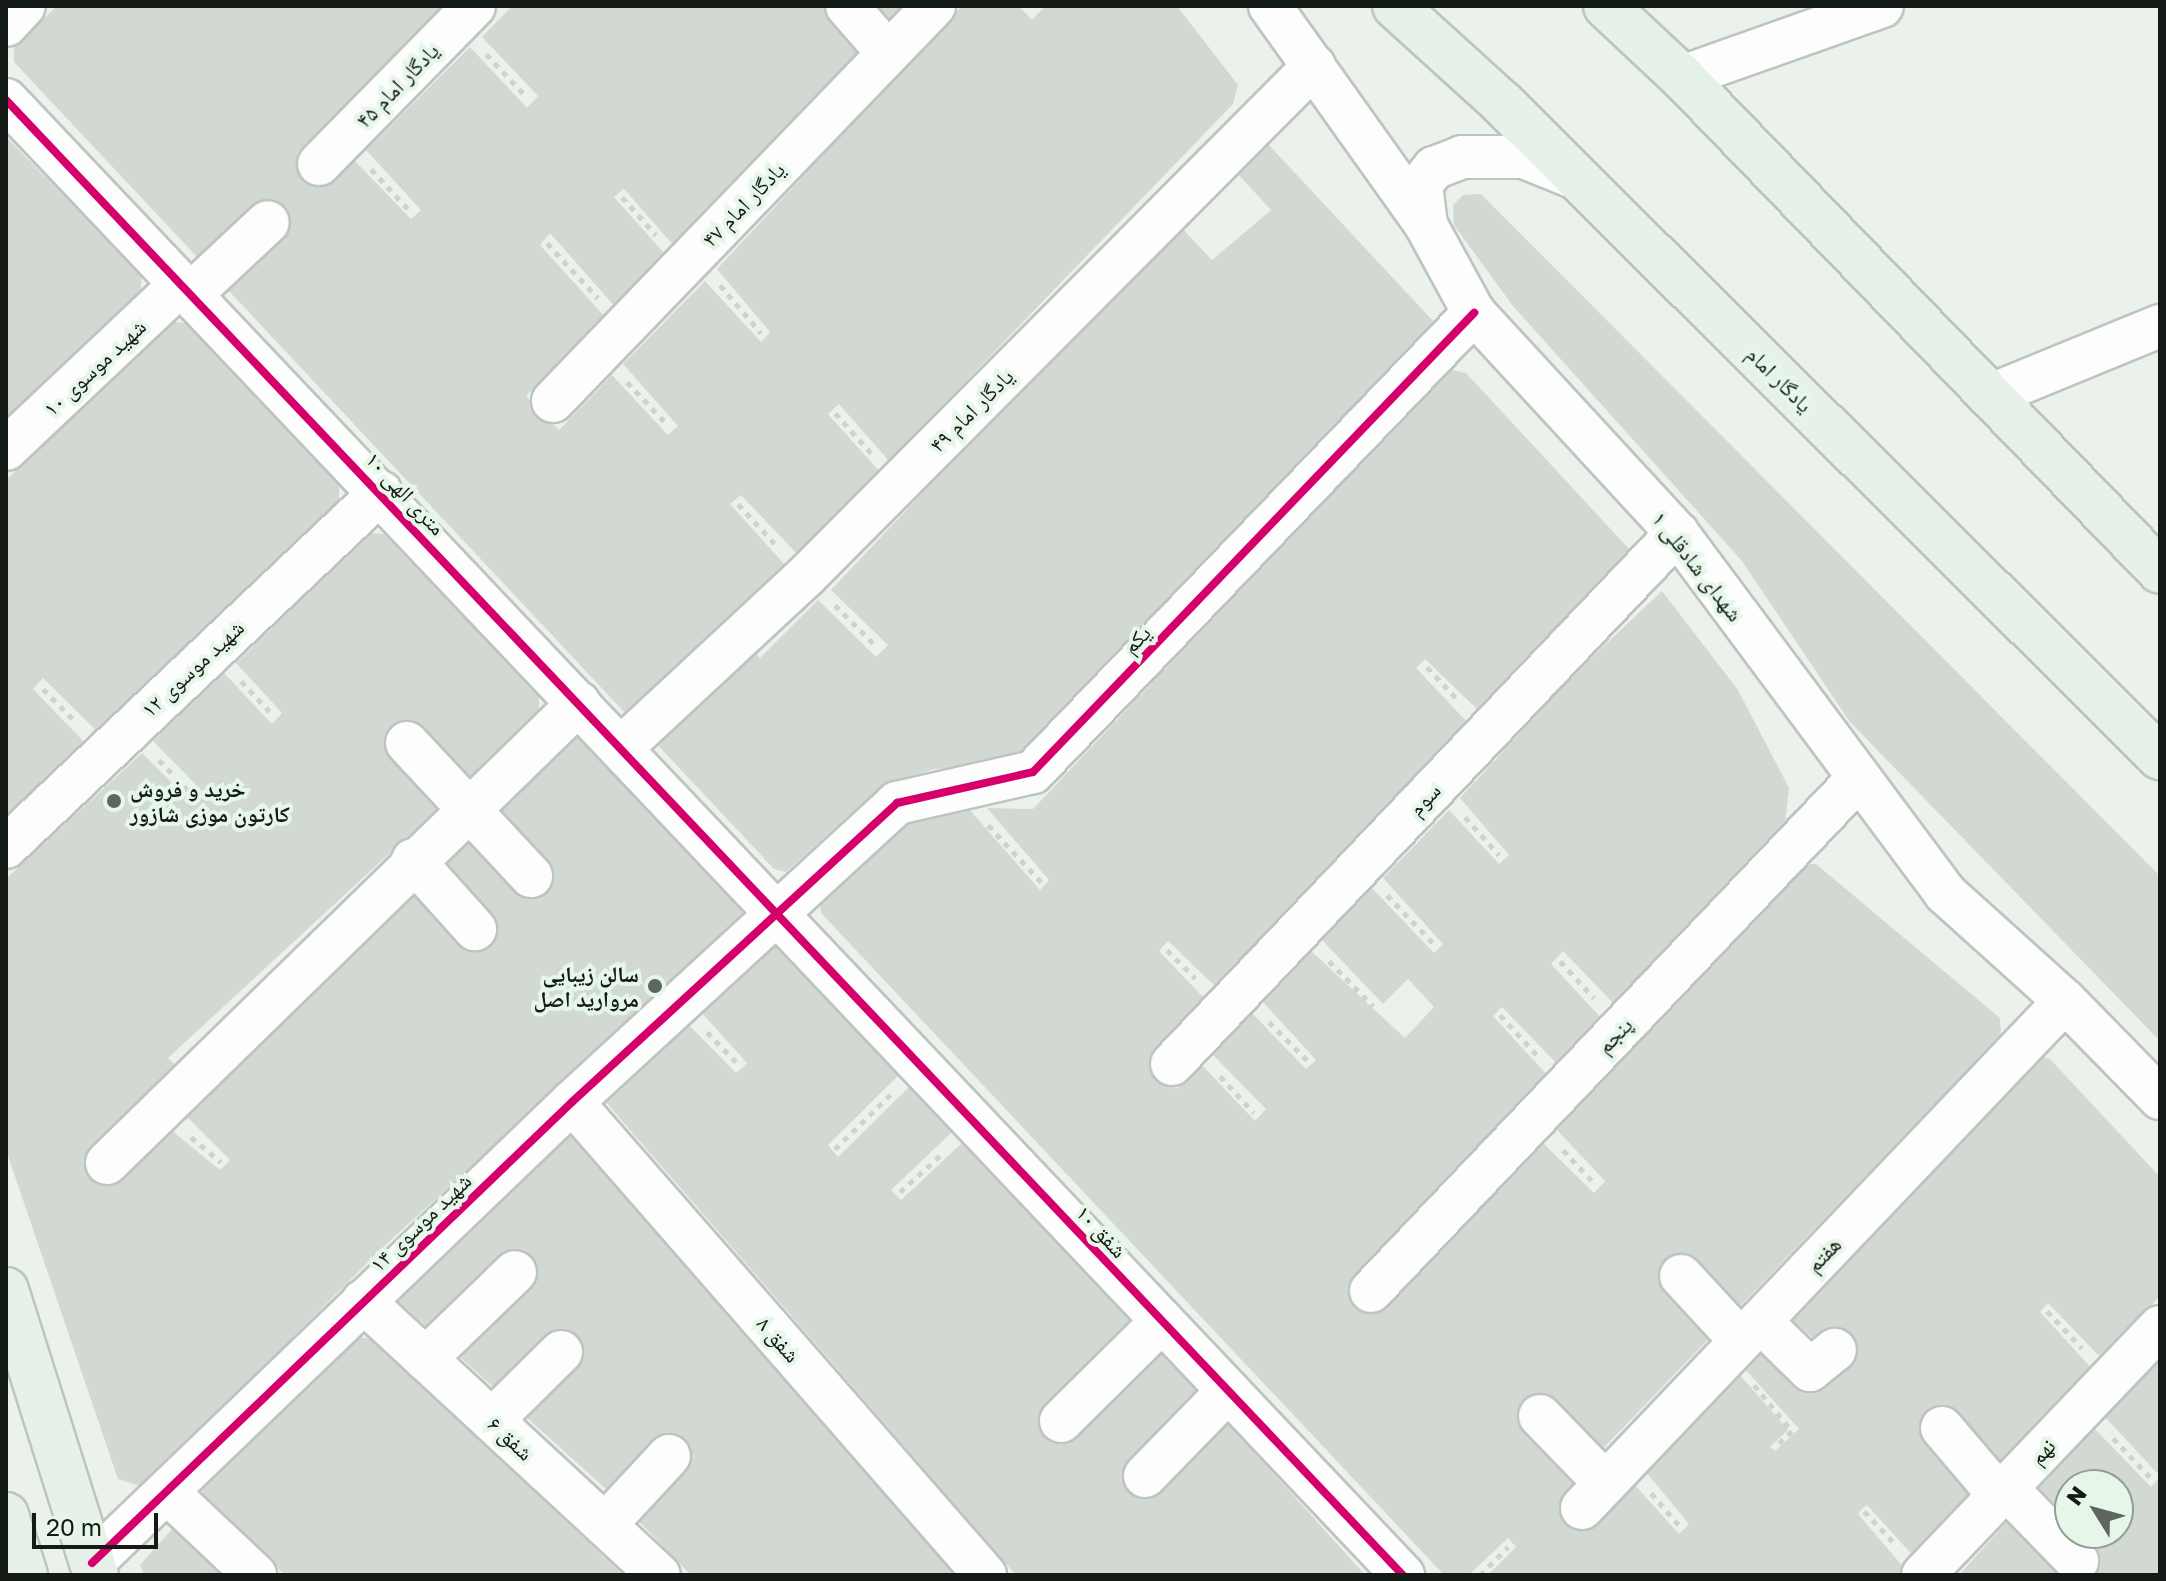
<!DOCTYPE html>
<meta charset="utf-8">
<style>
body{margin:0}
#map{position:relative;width:2166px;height:1581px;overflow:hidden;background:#eaf2eb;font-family:"Golos Text","Noto Naskh Arabic",sans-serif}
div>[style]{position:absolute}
.building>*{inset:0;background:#d2d9d3}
.path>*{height:5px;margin-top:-2.5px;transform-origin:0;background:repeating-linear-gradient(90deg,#d0d2d0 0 6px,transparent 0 12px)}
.roads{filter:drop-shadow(2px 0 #bec4bf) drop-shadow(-2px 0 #bec4bf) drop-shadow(0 2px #bec4bf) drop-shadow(0 -2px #bec4bf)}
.minor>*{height:42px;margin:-21px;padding:0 21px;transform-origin:21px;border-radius:21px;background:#fcfdfc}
.major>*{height:44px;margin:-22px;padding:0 22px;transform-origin:22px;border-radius:22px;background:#e6f1e9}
.cycleway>*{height:8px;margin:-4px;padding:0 4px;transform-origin:4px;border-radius:4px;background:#d6006c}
.dots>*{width:22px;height:22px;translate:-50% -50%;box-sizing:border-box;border:4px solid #e6f6e9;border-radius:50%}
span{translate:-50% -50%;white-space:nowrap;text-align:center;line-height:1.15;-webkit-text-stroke:8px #e6f6e9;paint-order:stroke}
.street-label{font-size:22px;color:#141a15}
.poi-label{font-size:22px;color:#141a15;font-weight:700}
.left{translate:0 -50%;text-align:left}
.right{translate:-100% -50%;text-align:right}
.frame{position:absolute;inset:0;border:8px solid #141a15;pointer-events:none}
.north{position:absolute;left:2054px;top:1469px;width:80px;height:80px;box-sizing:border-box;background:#e6f6e9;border:2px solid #929e94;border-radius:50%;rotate:307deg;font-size:22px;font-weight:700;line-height:32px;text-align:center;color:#141a15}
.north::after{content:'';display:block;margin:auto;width:28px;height:36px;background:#5f6660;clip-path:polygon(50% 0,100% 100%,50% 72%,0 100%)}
.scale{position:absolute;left:32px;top:1513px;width:126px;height:36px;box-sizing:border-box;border:4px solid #141a15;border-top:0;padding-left:10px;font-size:24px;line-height:28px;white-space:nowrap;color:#141a15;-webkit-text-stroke:6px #e6f6e9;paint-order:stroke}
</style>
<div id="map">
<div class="building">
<div style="clip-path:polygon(57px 6px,447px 6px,296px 154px,326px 185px,354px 160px,411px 219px,421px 210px,366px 150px,470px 47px,527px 108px,538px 96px,482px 37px,512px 6px,838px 6px,869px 42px,674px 246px,624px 189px,614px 197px,665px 254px,616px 308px,550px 233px,540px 245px,605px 317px,526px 396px,559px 430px,612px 375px,668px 435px,678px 426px,623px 364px,705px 281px,761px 342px,765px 338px,770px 332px,717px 269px,962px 6px,1019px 6px,1032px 20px,1045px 6px,1177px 6px,1238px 85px,1233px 104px,889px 461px,839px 404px,828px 414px,881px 473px,800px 557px,741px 495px,730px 504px,785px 565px,627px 715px,14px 62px,14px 48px)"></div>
<div style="clip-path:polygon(856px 6px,904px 6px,879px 32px)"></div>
<div style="clip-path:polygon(6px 137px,142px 275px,140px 294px,6px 422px)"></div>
<div style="clip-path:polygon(1268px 144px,1434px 322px,1032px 747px,999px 765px,934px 769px,881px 786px,786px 872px,774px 869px,652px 739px,746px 643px,760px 658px,818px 600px,876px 657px,888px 645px,831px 590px,1177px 223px,1212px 260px,1271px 210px,1236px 172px)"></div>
<div style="clip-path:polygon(1481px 194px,2160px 876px,2160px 1041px,1850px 722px,1742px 561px,1513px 306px,1454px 225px,1453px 205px,1463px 195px)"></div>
<div style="clip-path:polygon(172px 322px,187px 323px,339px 484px,339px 500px,100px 734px,43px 678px,33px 689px,88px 746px,6px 822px,6px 480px)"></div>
<div style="clip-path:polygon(1448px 369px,1466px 373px,1630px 550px,1478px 710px,1425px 659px,1416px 668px,1469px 724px,1216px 987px,1168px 941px,1159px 951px,1205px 999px,1149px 1058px,1176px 1089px,1201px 1064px,1255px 1121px,1266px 1109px,1213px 1055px,1252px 1013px,1306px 1069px,1316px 1060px,1263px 1002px,1311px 951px,1405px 1038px,1434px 1007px,1408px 979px,1383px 1004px,1322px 940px,1372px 888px,1434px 953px,1443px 944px,1383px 878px,1449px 810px,1499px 864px,1509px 855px,1460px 798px,1576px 672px,1662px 591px,1738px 690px,1789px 788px,1784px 831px,1617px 1007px,1563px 951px,1551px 964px,1604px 1021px,1560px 1067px,1502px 1007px,1493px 1016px,1550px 1078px,1352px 1279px,1384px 1311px,1543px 1143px,1594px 1193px,1605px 1181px,1557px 1130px,1798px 864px,1816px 864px,2000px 1018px,2001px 1035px,1593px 1459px,1561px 1500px,1589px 1528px,1633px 1483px,1679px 1534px,1689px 1524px,1645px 1471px,1740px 1375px,1788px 1430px,1770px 1447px,1775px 1451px,1799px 1429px,1745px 1369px,1767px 1347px,1824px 1348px,1791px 1319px,2037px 1056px,2050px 1059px,2160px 1177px,2160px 1296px,2101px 1358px,2048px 1303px,2040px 1312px,2095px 1372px,1916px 1559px,1867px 1505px,1863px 1508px,1858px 1514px,1906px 1570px,1901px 1575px,1488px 1575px,1516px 1547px,1508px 1538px,1469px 1575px,1444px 1575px,821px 913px,820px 900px,908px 817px,968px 808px,1040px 890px,1049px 880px,987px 808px,1033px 809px)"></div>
<div style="clip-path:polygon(370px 533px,384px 534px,539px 696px,539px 715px,168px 1058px,182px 1071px,165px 1125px,220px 1170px,230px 1160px,180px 1110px,577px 733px,749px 912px,380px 1250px,143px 1487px,118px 1479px,6px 1150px,6px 879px,142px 753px,191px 802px,202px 791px,153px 741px,224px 673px,272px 724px,282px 713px,236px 663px)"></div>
<div style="clip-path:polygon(775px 940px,901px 1073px,828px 1145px,838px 1157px,909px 1087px,951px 1133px,891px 1190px,901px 1200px,963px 1142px,1154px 1340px,1365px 1575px,1016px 1575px,605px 1101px,607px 1092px,684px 1020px,736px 1073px,742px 1068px,747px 1063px,701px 1012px)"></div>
<div style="clip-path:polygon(571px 1134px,955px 1575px,691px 1575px,618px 1500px,397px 1300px)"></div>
<div style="clip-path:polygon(357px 1337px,371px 1339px,623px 1575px,285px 1575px,203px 1498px,203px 1482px)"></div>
<div style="clip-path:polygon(2160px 1357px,2160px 1476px,2105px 1417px)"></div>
<div style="clip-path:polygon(evenodd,2093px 1427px,2151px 1487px,2160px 1477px,2160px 1575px,1959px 1575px,2093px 1427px,2070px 1485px,2118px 1485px,2118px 1533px,2070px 1533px,2070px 1485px)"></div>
<div style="clip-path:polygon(173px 1528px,224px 1575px,144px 1575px,140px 1565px)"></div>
</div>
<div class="path">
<div style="left:486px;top:54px;width:59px;rotate:46.4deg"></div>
<div style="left:371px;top:169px;width:59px;rotate:47.1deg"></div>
<div style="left:622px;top:197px;width:51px;rotate:48.2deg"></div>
<div style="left:547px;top:243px;width:75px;rotate:47.2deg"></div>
<div style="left:720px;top:285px;width:63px;rotate:49.5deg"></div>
<div style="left:627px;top:382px;width:59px;rotate:46.4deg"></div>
<div style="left:835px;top:413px;width:55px;rotate:47.9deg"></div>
<div style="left:738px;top:504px;width:59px;rotate:47.1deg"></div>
<div style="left:835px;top:605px;width:58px;rotate:45deg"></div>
<div style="left:1427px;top:667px;width:47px;rotate:46.7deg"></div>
<div style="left:241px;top:681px;width:47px;rotate:46.7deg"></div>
<div style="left:43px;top:689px;width:47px;rotate:45deg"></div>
<div style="left:159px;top:760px;width:43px;rotate:45.9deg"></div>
<div style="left:1465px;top:817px;width:51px;rotate:48.2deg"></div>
<div style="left:988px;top:825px;width:79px;rotate:47deg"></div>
<div style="left:1387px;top:895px;width:71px;rotate:46.1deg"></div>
<div style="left:1167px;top:950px;width:40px;rotate:45deg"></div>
<div style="left:1329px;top:961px;width:63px;rotate:45.6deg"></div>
<div style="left:1560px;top:961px;width:50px;rotate:47.4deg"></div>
<div style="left:1500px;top:1015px;width:54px;rotate:47.2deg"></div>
<div style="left:1269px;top:1022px;width:55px;rotate:45deg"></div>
<div style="left:707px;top:1032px;width:47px;rotate:45.9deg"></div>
<div style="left:1220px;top:1076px;width:50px;rotate:47.4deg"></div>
<div style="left:191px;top:1137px;width:39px;rotate:40deg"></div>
<div style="left:835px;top:1149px;width:80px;rotate:-44.5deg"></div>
<div style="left:1563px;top:1150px;width:47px;rotate:46.7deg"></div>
<div style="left:900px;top:1192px;width:59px;rotate:-42.3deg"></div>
<div style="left:2047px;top:1311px;width:51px;rotate:46.6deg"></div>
<div style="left:1754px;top:1385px;width:60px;rotate:50.4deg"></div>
<div style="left:1792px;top:1431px;width:23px;rotate:137deg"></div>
<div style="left:2113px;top:1438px;width:55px;rotate:46.5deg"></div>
<div style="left:1651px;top:1493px;width:43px;rotate:48.8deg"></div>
<div style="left:1864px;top:1511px;width:47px;rotate:46.7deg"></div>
<div style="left:1480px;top:1575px;width:40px;rotate:-45deg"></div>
</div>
<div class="roads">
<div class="minor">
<div style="left:847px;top:6px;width:62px;rotate:48.9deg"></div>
<div style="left:1270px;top:6px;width:269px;rotate:54.5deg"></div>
<div style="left:1426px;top:225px;width:100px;rotate:61.4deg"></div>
<div style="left:1474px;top:313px;width:299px;rotate:47.3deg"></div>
<div style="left:1677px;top:533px;width:449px;rotate:53.3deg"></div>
<div style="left:1945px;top:893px;width:161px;rotate:42deg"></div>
<div style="left:2065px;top:1001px;width:136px;rotate:45.6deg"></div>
<div style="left:6px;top:25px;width:26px;rotate:-47deg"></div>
<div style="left:1682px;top:77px;width:212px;rotate:-19.5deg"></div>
<div style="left:6px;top:100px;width:2032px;rotate:46.56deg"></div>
<div style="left:319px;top:164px;width:221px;rotate:-45.5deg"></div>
<div style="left:1426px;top:225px;width:41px;rotate:-97deg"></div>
<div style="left:1421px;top:184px;width:21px;rotate:-51deg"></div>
<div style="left:1434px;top:168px;width:30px;rotate:-21deg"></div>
<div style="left:1462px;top:157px;width:62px"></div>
<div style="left:1524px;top:157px;width:56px;rotate:22deg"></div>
<div style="left:191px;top:294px;width:105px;rotate:-43.1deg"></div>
<div style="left:1989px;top:396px;width:185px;rotate:-22.3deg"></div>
<div style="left:553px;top:401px;width:549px;rotate:-46.03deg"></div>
<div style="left:6px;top:449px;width:241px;rotate:-43.3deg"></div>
<div style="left:407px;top:743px;width:182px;rotate:47deg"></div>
<div style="left:622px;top:747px;width:251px;rotate:-42.9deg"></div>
<div style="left:806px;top:576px;width:720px;rotate:-45.11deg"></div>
<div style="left:6px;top:847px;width:516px;rotate:-43.43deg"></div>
<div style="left:413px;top:860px;width:93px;rotate:48.1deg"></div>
<div style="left:1172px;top:1064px;width:733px;rotate:-46.44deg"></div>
<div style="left:572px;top:1102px;width:628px;rotate:48.87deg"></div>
<div style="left:107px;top:1163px;width:659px;rotate:-44.26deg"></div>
<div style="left:1681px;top:1276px;width:88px;rotate:47.3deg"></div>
<div style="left:1371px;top:1291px;width:705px;rotate:-46.44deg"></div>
<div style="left:363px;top:1301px;width:403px;rotate:42.8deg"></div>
<div style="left:1760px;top:1321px;width:70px;rotate:44.4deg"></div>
<div style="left:1810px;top:1370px;width:32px;rotate:-39deg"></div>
<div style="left:425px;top:1359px;width:125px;rotate:-44deg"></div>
<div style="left:1540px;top:1416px;width:93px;rotate:45.9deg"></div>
<div style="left:492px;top:1420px;width:97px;rotate:-44.6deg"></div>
<div style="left:1061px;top:1421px;width:142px;rotate:-44.7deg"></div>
<div style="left:1942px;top:1428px;width:88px;rotate:49.6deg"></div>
<div style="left:1145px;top:1476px;width:119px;rotate:-45.7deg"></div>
<div style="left:2006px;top:1488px;width:102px;rotate:45.8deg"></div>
<div style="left:168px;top:1493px;width:120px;rotate:43.3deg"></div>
<div style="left:1582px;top:1508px;width:700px;rotate:-46.39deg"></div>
<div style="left:605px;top:1525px;width:94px;rotate:-47.2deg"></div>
<div style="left:92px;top:1563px;width:666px;rotate:-43.84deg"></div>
<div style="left:572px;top:1102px;width:442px;rotate:-42.6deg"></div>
<div style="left:897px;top:803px;width:139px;rotate:-12.8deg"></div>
<div style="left:1033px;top:772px;width:637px;rotate:-46.15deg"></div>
<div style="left:1923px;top:1575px;width:343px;rotate:-46.3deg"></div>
</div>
<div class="major">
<div style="left:1395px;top:6px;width:144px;rotate:42.2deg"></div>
<div style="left:1502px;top:103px;width:928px;rotate:44.83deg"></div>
<div style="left:1606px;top:6px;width:104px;rotate:43.1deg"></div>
<div style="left:1682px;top:77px;width:687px;rotate:45.94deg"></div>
<div style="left:6px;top:1290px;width:299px;rotate:72.5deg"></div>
<div style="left:6px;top:1515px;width:63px;rotate:72.4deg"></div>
</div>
</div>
<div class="cycleway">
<div style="left:6px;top:100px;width:2032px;rotate:46.56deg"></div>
<div style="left:92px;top:1563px;width:666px;rotate:-43.84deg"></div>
<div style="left:572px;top:1102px;width:442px;rotate:-42.6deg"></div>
<div style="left:897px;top:803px;width:139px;rotate:-12.8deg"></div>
<div style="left:1033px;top:772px;width:637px;rotate:-46.15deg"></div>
</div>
<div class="dots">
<div style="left:114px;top:801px;background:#5f6660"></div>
<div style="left:655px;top:986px;background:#5f6660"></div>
</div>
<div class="street-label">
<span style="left:397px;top:85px;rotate:-46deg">یادگار امام ۴۵</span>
<span style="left:743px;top:204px;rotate:-46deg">یادگار امام ۴۷</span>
<span style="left:94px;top:367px;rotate:-43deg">شهید موسوی ۱۰</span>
<span style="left:1780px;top:379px;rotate:45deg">یادگار امام</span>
<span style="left:971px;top:410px;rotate:-45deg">یادگار امام ۴۹</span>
<span style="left:406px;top:493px;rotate:47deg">۱۰ متری الهی</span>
<span style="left:1698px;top:566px;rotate:52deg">شهدای شادقلی ۱</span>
<span style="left:1136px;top:639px;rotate:-46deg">یکم</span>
<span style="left:192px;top:668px;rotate:-43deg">شهید موسوی ۱۲</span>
<span style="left:1424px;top:799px;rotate:-47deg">سوم</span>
<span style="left:1614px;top:1035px;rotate:-46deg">پنجم</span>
<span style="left:420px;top:1222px;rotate:-44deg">شهید موسوی ۱۴</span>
<span style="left:1102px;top:1231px;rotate:47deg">شفق ۱۰</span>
<span style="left:1823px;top:1254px;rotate:-46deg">هفتم</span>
<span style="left:779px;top:1339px;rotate:49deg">شفق ۸</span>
<span style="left:511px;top:1438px;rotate:43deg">شفق ۶</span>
<span style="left:2042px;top:1451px;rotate:-46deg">نهم</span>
</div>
<div class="poi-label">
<span class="left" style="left:130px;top:801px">خرید و فروش<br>کارتون موزی شازور</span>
<span class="right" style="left:639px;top:986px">سالن زیبایی<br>مروارید اصل</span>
</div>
<div class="frame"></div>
<div class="north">N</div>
<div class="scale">20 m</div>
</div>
